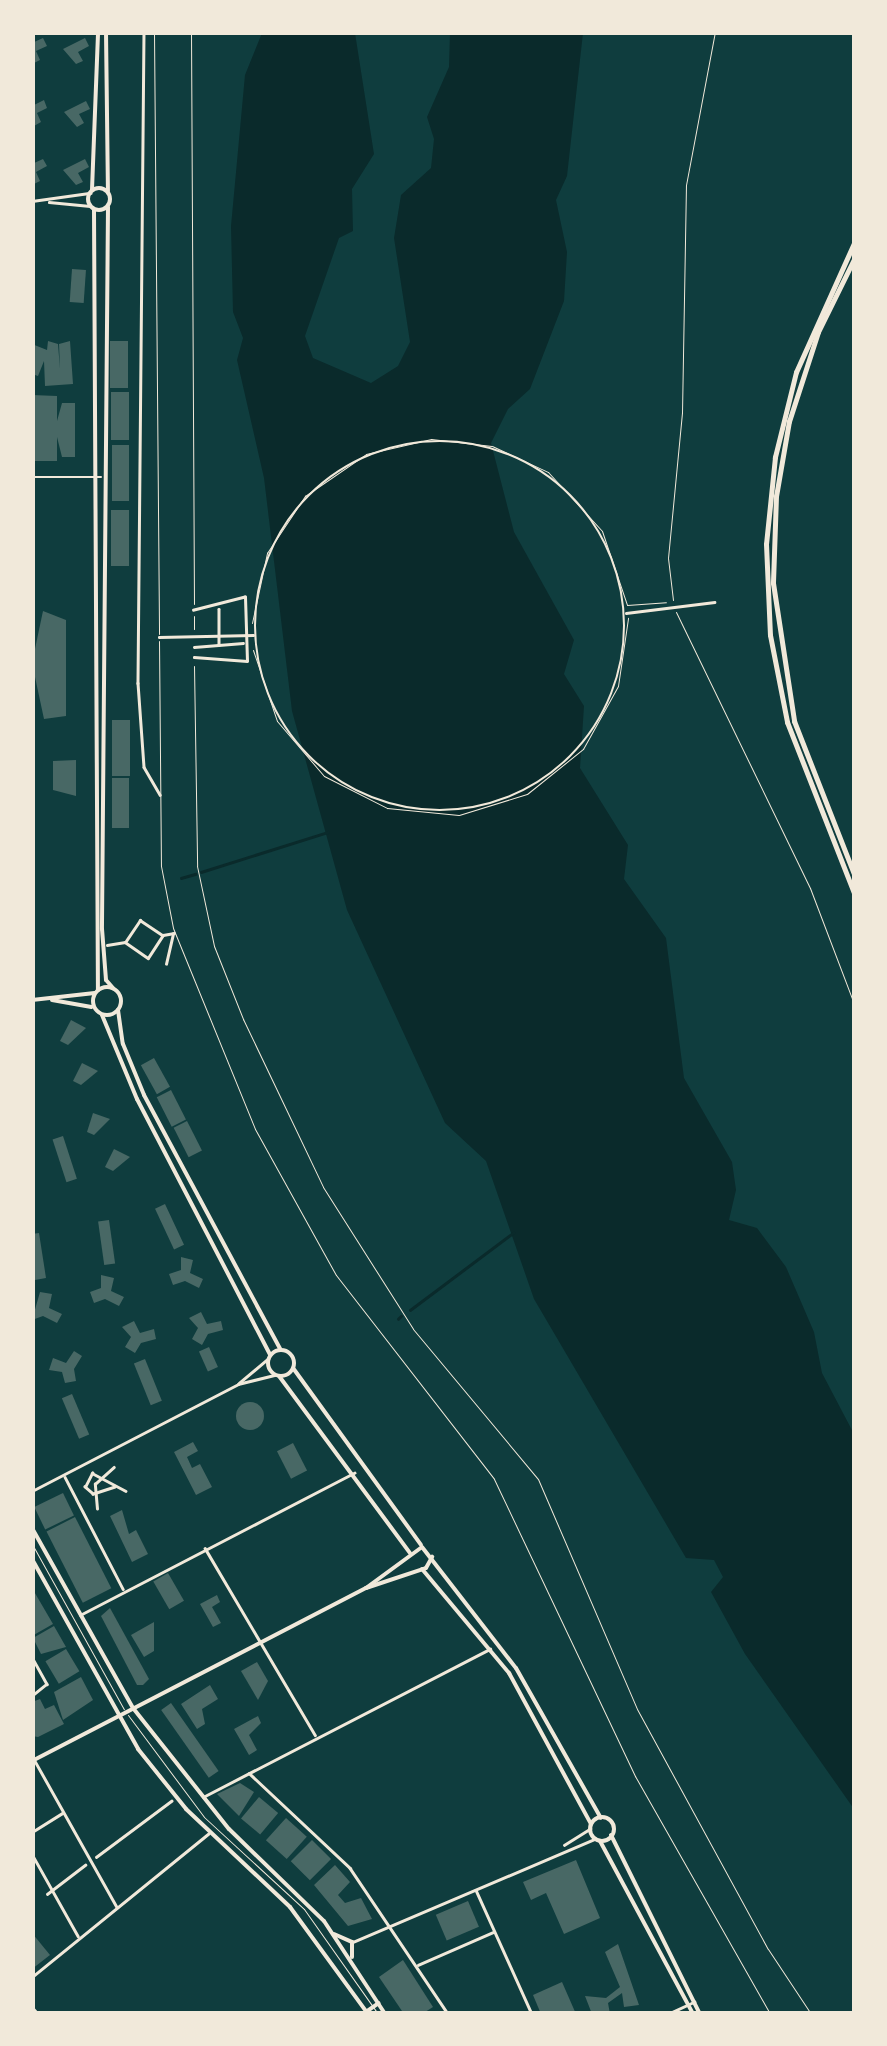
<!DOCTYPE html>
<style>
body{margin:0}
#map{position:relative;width:887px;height:2046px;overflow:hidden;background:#0f3d3e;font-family:Overpass,sans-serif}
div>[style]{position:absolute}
.water>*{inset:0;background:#0a2a2b}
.stream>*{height:2.5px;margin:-1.25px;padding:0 1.25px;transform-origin:1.25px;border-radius:1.25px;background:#0a2a2b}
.building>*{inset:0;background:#486865;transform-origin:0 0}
.round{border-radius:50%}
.path>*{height:1px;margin:-0.5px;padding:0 0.5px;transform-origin:0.5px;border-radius:0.5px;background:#f1e9da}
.service>*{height:1px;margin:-0.5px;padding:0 0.5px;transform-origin:0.5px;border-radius:0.5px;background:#f1e9da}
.pedestrian>*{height:2.5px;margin:-1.25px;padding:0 1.25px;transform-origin:1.25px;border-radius:1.25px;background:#f1e9da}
.pedestrian>.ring{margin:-1.25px;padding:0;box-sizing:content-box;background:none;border:2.5px solid #f1e9da;border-radius:50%}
.minor>*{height:2.5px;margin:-1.25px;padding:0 1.25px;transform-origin:1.25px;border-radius:1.25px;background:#f1e9da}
.tertiary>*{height:4px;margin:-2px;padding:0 2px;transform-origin:2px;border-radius:2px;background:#f1e9da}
.tertiary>.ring{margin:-2px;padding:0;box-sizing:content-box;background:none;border:4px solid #f1e9da;border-radius:50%}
.primary>*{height:5px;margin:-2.5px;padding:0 2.5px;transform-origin:2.5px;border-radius:2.5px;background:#f1e9da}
span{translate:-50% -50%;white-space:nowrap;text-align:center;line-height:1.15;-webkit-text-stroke:10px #f1e9da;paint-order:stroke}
.frame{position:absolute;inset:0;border:35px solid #f1e9da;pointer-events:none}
</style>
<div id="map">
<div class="water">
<div style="clip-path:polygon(262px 33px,355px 33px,374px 154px,352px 189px,353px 231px,339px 238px,305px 336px,313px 358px,371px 383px,398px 366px,410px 342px,394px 238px,401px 195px,431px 168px,434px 139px,427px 117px,449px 67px,450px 33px,583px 33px,567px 176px,556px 200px,567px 252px,564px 301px,530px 389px,508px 409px,491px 443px,514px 532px,574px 640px,564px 674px,584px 706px,580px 768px,628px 845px,624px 879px,666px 938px,684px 1078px,732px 1162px,736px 1190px,729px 1220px,757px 1228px,786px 1267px,814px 1332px,822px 1373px,854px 1434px,854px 1809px,745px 1654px,711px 1592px,723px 1577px,714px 1560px,686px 1558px,534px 1299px,486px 1161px,445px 1123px,347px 910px,292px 711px,264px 478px,237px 360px,243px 338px,233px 312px,231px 226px,245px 75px)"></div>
</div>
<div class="stream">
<div style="left:201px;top:872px;width:133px;rotate:-17.5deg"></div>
<div style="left:181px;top:878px;width:15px;rotate:-16deg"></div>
<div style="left:410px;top:1310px;width:129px;rotate:-36.8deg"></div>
<div style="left:398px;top:1319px;width:4px;rotate:-45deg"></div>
</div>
<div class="building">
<div style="clip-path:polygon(43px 38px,47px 46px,36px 51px,40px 60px,34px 63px,32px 43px)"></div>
<div style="clip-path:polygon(85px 38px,89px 46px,78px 52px,83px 61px,76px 64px,63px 49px)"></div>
<div style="clip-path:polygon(44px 100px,47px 108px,37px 113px,41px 122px,34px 126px,32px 106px)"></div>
<div style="clip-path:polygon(86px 101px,90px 109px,79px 114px,84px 123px,77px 127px,64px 112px)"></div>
<div style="clip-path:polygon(43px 159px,47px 166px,36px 172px,40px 181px,34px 184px,32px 164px)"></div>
<div style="clip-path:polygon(85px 159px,89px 167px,78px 173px,83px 182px,76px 185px,63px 170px)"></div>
<div style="left:72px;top:269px;width:14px;height:33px;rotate:4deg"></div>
<div style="clip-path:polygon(48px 341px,58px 344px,60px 369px,59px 344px,70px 341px,73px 384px,45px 386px,44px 361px,38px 376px,32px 374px,32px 344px,47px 350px)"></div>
<div style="left:110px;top:341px;width:18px;height:47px"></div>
<div style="left:111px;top:392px;width:18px;height:48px"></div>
<div style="clip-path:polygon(32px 395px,57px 396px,57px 421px,62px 403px,75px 403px,75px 457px,62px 457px,57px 437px,57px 461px,32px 461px)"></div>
<div style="left:112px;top:445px;width:17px;height:56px"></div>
<div style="left:111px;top:510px;width:18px;height:56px"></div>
<div style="clip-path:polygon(43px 611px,66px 620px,66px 716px,44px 719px,32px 663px)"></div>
<div style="left:112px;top:720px;width:18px;height:56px"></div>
<div style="clip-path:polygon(76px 760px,76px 796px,53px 790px,53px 761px)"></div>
<div style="left:112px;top:778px;width:17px;height:50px"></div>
<div style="clip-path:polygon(71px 1020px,86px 1028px,68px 1045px,60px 1041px)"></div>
<div style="left:154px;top:1058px;width:33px;height:15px;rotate:61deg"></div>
<div style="clip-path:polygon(82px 1063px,98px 1071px,81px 1085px,73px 1081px)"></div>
<div style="left:171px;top:1090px;width:33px;height:16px;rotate:63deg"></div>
<div style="clip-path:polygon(93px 1113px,110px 1119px,94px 1135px,87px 1132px)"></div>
<div style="left:187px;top:1121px;width:33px;height:15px;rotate:63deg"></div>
<div style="left:63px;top:1136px;width:45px;height:11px;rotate:72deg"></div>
<div style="clip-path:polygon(114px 1149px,130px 1157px,113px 1171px,105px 1167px)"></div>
<div style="left:165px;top:1204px;width:45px;height:11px;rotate:65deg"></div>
<div style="left:109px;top:1220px;width:44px;height:11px;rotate:82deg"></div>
<div style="clip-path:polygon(39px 1233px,46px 1278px,35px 1280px,32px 1234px)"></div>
<div style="clip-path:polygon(181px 1257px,193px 1260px,190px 1273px,203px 1279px,199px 1288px,185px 1281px,173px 1285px,169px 1274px,181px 1270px)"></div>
<div style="clip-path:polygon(101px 1275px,114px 1278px,111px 1291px,124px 1297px,119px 1306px,105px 1299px,94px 1303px,90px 1292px,101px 1288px)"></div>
<div style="clip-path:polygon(40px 1292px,52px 1294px,49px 1308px,62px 1314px,57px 1323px,43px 1316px,32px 1320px)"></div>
<div style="clip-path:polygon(201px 1312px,207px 1324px,221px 1321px,223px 1330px,208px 1334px,202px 1345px,192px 1339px,198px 1328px,189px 1318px)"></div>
<div style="clip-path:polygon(134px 1321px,140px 1333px,154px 1329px,156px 1339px,141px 1343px,135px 1353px,125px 1347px,131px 1337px,122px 1327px)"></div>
<div style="left:209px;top:1347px;width:22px;height:11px;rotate:66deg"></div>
<div style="clip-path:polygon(74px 1351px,82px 1356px,74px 1369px,76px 1381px,65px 1383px,62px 1372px,49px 1370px,53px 1358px,66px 1363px)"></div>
<div style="left:145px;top:1359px;width:45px;height:12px;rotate:68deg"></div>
<div style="left:72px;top:1394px;width:44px;height:11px;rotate:67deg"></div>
<div class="round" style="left:236px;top:1402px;width:28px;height:28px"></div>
<div style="clip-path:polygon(193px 1442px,198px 1451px,187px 1457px,192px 1468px,200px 1464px,212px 1487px,196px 1495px,174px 1452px)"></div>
<div style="left:293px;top:1443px;width:31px;height:18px;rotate:63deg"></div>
<div style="left:63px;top:1493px;width:25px;height:32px;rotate:64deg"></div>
<div style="clip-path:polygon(122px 1510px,129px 1534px,136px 1530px,148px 1554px,132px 1562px,110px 1516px)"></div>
<div style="left:75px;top:1517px;width:80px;height:32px;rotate:63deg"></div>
<div style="left:168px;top:1573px;width:32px;height:17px;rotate:60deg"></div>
<div style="clip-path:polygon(32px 1588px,53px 1624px,32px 1636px)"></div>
<div style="clip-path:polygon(217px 1595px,220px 1602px,212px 1607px,221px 1623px,213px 1627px,200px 1604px)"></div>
<div style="clip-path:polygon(110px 1608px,149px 1679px,143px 1685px,137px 1685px,101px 1616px)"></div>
<div style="clip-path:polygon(154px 1622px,154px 1651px,144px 1657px,131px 1635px)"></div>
<div style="clip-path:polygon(54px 1626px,66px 1647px,41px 1654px,33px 1638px)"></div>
<div style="left:66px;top:1649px;width:26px;height:24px;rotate:59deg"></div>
<div style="clip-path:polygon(257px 1662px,268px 1681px,258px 1700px,241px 1671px)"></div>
<div style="clip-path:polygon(81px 1677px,93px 1700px,63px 1720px,54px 1692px)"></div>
<div style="clip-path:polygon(210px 1685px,218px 1699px,202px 1709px,205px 1724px,197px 1729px,181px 1704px)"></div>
<div style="clip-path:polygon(40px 1699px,45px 1709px,54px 1705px,64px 1724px,38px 1737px,32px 1736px,32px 1702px)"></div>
<div style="left:171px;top:1703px;width:83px;height:12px;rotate:55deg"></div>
<div style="clip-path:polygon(258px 1716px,261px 1723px,249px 1735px,257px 1750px,249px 1755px,234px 1729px)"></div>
<div style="clip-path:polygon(240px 1783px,254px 1792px,239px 1816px,217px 1794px)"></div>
<div style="left:259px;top:1797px;width:25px;height:28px;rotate:40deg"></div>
<div style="left:286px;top:1818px;width:28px;height:30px;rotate:42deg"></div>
<div style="left:312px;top:1840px;width:27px;height:30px;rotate:45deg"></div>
<div style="clip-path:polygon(576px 1860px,600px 1918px,564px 1934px,546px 1893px,531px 1900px,523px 1882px)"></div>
<div style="clip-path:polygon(335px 1865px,350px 1882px,338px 1895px,345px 1903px,361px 1898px,372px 1919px,348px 1926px,314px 1885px)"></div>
<div style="left:468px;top:1901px;width:28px;height:35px;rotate:67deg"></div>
<div style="clip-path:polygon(32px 1933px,50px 1955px,32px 1969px)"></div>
<div style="clip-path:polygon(618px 1944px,639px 2005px,624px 2007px,622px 1993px,608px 2003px,610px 2014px,592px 2014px,585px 1996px,606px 1998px,620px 1987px,605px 1952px)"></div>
<div style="clip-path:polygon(403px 1960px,433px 2007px,422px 2014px,404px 2014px,379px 1977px)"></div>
<div style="clip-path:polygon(562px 1982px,576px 2014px,541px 2014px,533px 1995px)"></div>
</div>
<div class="path">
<div style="left:191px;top:32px;width:572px;rotate:89.7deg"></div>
<div style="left:673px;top:600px;width:42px;rotate:-96.8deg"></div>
<div style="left:668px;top:558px;width:146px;rotate:-84.5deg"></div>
<div style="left:682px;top:413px;width:228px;rotate:-89deg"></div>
<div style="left:686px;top:185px;width:156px;rotate:-79.3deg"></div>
<div style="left:676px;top:612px;width:307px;rotate:64.1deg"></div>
<div style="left:810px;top:888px;width:124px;rotate:69.2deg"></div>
<div style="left:252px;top:623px;width:72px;rotate:-77.9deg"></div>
<div style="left:267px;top:553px;width:69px;rotate:-56.3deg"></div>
<div style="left:305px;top:496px;width:74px;rotate:-34.5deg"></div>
<div style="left:366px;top:454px;width:67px;rotate:-13deg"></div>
<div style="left:431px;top:439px;width:61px;rotate:6.5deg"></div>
<div style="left:492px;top:446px;width:62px;rotate:24.9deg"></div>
<div style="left:548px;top:472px;width:80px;rotate:47.5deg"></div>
<div style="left:602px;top:531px;width:78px;rotate:71.3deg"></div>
<div style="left:627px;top:605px;width:39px;rotate:-4deg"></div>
<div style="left:194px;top:629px;width:13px;rotate:-90deg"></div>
<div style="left:253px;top:650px;width:75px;rotate:71.3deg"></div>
<div style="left:277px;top:721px;width:72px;rotate:49.5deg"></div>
<div style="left:324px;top:776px;width:71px;rotate:26.9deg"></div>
<div style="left:387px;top:808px;width:72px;rotate:5.6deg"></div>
<div style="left:459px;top:815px;width:71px;rotate:-17.2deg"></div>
<div style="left:527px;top:794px;width:72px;rotate:-38.8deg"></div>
<div style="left:583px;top:749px;width:72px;rotate:-60.9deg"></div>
<div style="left:618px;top:686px;width:69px;rotate:-81.6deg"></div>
<div style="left:194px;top:666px;width:200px;rotate:89.1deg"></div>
<div style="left:197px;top:866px;width:82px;rotate:78deg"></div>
<div style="left:214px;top:946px;width:79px;rotate:68.3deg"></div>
<div style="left:243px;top:1019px;width:186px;rotate:64.5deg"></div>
<div style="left:323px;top:1187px;width:168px;rotate:57.6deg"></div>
<div style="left:413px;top:1329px;width:195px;rotate:50.2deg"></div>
<div style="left:538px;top:1479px;width:250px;rotate:66.7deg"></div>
<div style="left:637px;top:1709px;width:273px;rotate:61.4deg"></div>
<div style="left:768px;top:1949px;width:78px;rotate:56.5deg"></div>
</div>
<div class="service">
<div style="left:154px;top:32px;width:602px;rotate:89.52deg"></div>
<div style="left:159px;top:641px;width:225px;rotate:89.5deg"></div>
<div style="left:161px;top:866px;width:63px;rotate:79deg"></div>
<div style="left:173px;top:928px;width:217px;rotate:67.8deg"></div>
<div style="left:255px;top:1129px;width:167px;rotate:61deg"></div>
<div style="left:336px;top:1275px;width:258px;rotate:52.2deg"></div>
<div style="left:494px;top:1479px;width:329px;rotate:64.6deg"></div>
<div style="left:635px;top:1776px;width:274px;rotate:60.4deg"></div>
<div style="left:32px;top:1544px;width:189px;rotate:60.9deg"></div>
<div style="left:128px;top:1715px;width:127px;rotate:53.3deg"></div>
<div style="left:204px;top:1817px;width:136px;rotate:42.6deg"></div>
<div style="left:304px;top:1909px;width:128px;rotate:54.8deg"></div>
</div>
<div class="pedestrian">
<div style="left:144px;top:32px;width:651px;rotate:90.53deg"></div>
<div style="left:138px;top:683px;width:84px;rotate:85.9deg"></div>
<div style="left:144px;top:767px;width:32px;rotate:60deg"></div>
<div class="ring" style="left:255px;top:441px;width:367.5px;height:367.5px"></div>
<div style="left:219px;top:609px;width:36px;rotate:90deg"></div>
<div style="left:626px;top:613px;width:89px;rotate:-7.1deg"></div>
<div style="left:159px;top:637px;width:94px;rotate:-1.2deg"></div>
<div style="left:194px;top:647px;width:49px;rotate:-4.7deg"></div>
<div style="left:194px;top:657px;width:53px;rotate:4.3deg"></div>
<div style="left:247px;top:661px;width:64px;rotate:-91.8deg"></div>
<div style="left:245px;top:597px;width:53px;rotate:165.7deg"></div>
<div style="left:126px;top:941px;width:25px;rotate:-56deg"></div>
<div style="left:140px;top:920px;width:27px;rotate:34deg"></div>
<div style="left:107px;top:945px;width:18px;rotate:-9deg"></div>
<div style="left:125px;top:942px;width:28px;rotate:35deg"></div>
<div style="left:148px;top:958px;width:27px;rotate:-57deg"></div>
<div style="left:163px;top:935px;width:11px;rotate:-10deg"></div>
<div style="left:166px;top:964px;width:31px;rotate:-77deg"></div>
<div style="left:115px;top:1487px;width:23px;rotate:162deg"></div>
<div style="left:93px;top:1494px;width:11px;rotate:-139deg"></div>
<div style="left:85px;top:1487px;width:16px;rotate:-63deg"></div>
<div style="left:92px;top:1473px;width:38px;rotate:28deg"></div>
<div style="left:97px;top:1509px;width:25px;rotate:-95deg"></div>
<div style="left:95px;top:1484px;width:25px;rotate:-42deg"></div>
<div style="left:96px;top:1857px;width:94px;rotate:-36.7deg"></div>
<div style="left:47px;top:1894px;width:48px;rotate:-37.3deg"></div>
</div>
<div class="minor">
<div style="left:32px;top:201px;width:59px;rotate:-7.9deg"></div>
<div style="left:49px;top:202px;width:41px;rotate:5.6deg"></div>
<div style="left:32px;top:477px;width:69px"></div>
<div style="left:239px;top:1383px;width:38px;rotate:-40deg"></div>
<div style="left:65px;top:1477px;width:126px;rotate:62.6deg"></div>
<div style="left:32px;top:1491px;width:232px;rotate:-27.4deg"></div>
<div style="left:238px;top:1384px;width:38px;rotate:-14deg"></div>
<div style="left:205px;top:1548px;width:217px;rotate:59.5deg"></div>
<div style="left:80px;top:1615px;width:309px;rotate:-27.4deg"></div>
<div style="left:32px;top:1657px;width:31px;rotate:61deg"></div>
<div style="left:47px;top:1684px;width:19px;rotate:141deg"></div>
<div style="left:35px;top:1761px;width:167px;rotate:60.7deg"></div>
<div style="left:249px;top:1773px;width:139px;rotate:43.2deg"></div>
<div style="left:350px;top:1868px;width:176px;rotate:56.1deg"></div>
<div style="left:203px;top:1797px;width:323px;rotate:-27.3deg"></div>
<div style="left:32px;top:1832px;width:36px;rotate:-32deg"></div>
<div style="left:564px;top:1845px;width:31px;rotate:-32deg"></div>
<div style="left:32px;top:1854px;width:94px;rotate:60.7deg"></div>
<div style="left:476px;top:1890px;width:136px;rotate:65.7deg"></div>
<div style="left:353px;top:1942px;width:263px;rotate:-23.1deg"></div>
<div style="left:418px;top:1965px;width:82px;rotate:-23.7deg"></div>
<div style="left:32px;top:1977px;width:227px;rotate:-39.1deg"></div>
<div style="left:668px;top:2014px;width:29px;rotate:-25deg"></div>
</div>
<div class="tertiary">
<div style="left:106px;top:32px;width:159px;rotate:89.3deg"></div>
<div class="ring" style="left:88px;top:188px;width:18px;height:18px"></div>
<div style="left:92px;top:190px;width:158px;rotate:-87.8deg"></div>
<div style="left:108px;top:207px;width:722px;rotate:90.48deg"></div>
<div style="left:102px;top:929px;width:51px;rotate:85.5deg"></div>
<div style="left:106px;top:980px;width:11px;rotate:49deg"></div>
<div style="left:94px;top:210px;width:780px;rotate:89.71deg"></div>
<div class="ring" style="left:93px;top:987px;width:24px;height:24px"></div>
<div style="left:32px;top:1000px;width:63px;rotate:-6.3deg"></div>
<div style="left:52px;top:1000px;width:40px;rotate:10deg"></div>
<div style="left:118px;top:1010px;width:34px;rotate:82deg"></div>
<div style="left:123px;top:1044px;width:55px;rotate:67.6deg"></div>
<div style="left:144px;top:1095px;width:288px;rotate:61.8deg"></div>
<div style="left:102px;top:1015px;width:91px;rotate:67.4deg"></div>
<div style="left:137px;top:1099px;width:288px;rotate:62.5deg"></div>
<div class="ring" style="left:268px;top:1350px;width:22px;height:22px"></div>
<div style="left:293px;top:1368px;width:218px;rotate:54.1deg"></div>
<div style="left:279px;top:1376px;width:220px;rotate:53.5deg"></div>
<div style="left:32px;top:1528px;width:206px;rotate:60.7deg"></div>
<div style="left:133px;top:1708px;width:154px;rotate:51.6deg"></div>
<div style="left:229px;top:1829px;width:132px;rotate:44.1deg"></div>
<div style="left:324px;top:1921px;width:111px;rotate:56.7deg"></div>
<div style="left:32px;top:1559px;width:218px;rotate:60.8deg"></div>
<div style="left:138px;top:1749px;width:77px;rotate:51.3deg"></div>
<div style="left:186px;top:1809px;width:143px;rotate:43.3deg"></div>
<div style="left:290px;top:1907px;width:132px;rotate:53.9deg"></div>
<div style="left:422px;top:1569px;width:136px;rotate:50.1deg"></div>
<div style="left:509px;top:1673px;width:172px;rotate:61.5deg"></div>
<div style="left:366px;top:1588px;width:63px;rotate:-18.4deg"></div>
<div style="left:426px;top:1568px;width:13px;rotate:-61deg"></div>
<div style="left:32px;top:1761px;width:376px;rotate:-27.4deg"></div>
<div style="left:366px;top:1588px;width:69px;rotate:-36.2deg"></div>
<div style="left:422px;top:1547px;width:153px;rotate:52.2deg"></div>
<div style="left:516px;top:1668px;width:172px;rotate:60.5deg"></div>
<div class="ring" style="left:590px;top:1817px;width:20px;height:20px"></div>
<div style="left:611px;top:1835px;width:200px;rotate:63.6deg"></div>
<div style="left:600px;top:1841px;width:196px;rotate:61.7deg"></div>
<div style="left:334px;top:1934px;width:20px;rotate:24deg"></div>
<div style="left:352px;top:1942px;width:15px;rotate:90deg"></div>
<div style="left:32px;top:2008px;width:8px;rotate:50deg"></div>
<div style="left:363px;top:2014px;width:19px;rotate:-35deg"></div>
</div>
<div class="primary">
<div style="left:854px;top:243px;width:141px;rotate:114.2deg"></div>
<div style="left:796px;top:372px;width:88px;rotate:103.9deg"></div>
<div style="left:775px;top:457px;width:87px;rotate:95.9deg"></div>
<div style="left:766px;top:544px;width:91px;rotate:87.5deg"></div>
<div style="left:770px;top:635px;width:89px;rotate:78.9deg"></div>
<div style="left:787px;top:722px;width:184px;rotate:68.6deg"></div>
<div style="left:854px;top:259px;width:81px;rotate:116.3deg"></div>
<div style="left:818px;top:332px;width:94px;rotate:108deg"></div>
<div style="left:789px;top:421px;width:76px;rotate:99.8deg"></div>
<div style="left:776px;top:496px;width:87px;rotate:92deg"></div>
<div style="left:773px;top:583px;width:140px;rotate:81.3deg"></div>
<div style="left:794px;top:721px;width:164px;rotate:68.6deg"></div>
</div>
<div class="frame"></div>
</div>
